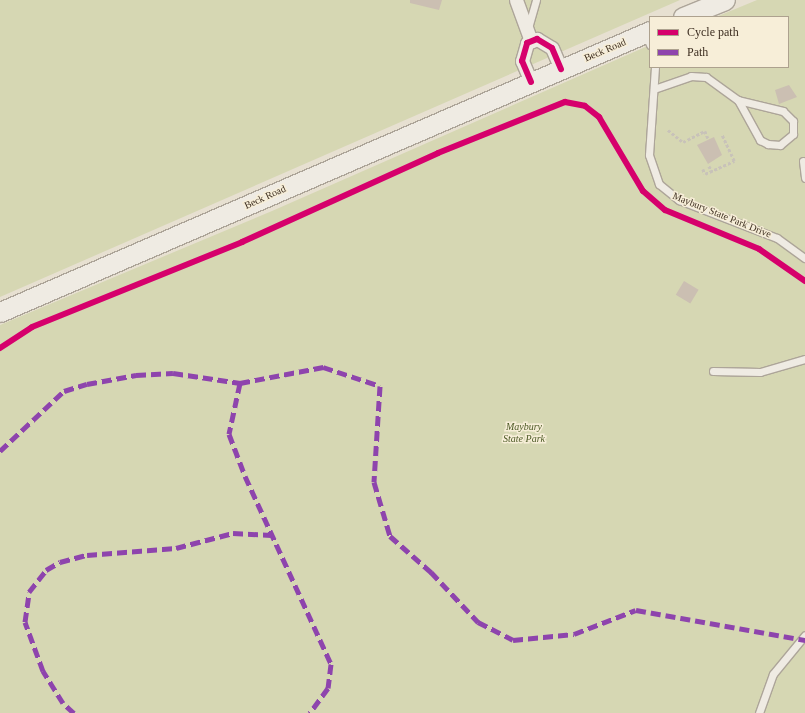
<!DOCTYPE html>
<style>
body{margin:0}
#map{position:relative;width:805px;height:713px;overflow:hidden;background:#e7e0d1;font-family:Georgia,serif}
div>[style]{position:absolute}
.green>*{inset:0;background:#d6d7b3}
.building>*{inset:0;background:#cbbfb2;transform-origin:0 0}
.path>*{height:2.5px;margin-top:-1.25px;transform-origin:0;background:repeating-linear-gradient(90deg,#c8c2b9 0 3px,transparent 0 5px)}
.roads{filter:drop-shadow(1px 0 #ada599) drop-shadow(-1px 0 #ada599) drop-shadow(0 1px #ada599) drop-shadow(0 -1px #ada599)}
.service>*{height:7px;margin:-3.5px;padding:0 3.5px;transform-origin:3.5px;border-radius:3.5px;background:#efebe3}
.minor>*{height:13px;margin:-6.5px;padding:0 6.5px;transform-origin:6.5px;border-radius:6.5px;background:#efebe3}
.secondary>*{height:19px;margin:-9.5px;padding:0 9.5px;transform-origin:9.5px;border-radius:9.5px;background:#efebe3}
.quiet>*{height:5px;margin-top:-2.5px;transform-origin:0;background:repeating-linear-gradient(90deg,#8e44ad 0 10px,transparent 0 15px)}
.cycleway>*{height:6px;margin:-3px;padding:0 3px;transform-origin:3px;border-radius:3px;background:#d6006c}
span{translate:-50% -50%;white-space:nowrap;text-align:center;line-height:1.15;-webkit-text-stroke:3px #f7eed8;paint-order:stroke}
.street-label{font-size:10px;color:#3d2e20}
.park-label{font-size:10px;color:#4d5a26;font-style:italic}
.legend{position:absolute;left:649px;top:16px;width:140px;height:52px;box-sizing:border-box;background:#f7eed8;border:1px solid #ada18e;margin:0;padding:5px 7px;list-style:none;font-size:12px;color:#3d2e20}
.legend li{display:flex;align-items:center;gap:8px;height:20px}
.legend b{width:20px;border:1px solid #ada18e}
</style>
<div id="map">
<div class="green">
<div style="clip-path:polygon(0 0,680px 0,0 297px)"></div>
<div style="clip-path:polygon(757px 0,805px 0,805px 713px,0 713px,0 325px,272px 211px,650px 45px,650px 67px,788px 67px,788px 17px,716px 17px)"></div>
</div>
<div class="building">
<div style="clip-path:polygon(410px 0,442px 0,439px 10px,410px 3px)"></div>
<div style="clip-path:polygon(789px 85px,797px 97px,779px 104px,775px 90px)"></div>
<div style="clip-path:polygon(714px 137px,722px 155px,708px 164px,697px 145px)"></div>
<div style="left:684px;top:281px;width:17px;height:16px;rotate:31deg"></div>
</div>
<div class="path">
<div style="left:668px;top:130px;width:19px;rotate:39deg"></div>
<div style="left:683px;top:142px;width:25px;rotate:-27deg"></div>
<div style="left:705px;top:131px;width:8px;rotate:67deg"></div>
<div style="left:709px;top:166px;width:6px;rotate:59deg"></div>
<div style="left:703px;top:169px;width:5px;rotate:68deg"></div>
<div style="left:705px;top:174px;width:32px;rotate:-24deg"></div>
<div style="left:734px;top:161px;width:29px;rotate:-115deg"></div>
</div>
<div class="roads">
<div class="service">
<div style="left:528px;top:28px;width:29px;rotate:-74deg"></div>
<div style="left:645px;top:33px;width:13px;rotate:67deg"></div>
<div style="left:655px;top:67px;width:88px;rotate:93.9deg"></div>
<div style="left:649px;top:155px;width:31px;rotate:71deg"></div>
<div style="left:659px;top:184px;width:26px;rotate:39deg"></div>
<div style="left:679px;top:200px;width:105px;rotate:21.2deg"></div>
<div style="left:777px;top:238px;width:34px;rotate:36deg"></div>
<div style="left:654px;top:89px;width:39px;rotate:-19deg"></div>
<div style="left:691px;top:76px;width:15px;rotate:4deg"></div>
<div style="left:706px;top:77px;width:39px;rotate:36deg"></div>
<div style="left:738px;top:100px;width:46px;rotate:61.2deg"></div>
<div style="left:760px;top:140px;width:9px;rotate:27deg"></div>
<div style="left:768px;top:144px;width:12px;rotate:5deg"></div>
<div style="left:780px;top:145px;width:17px;rotate:-40deg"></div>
<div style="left:793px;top:134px;width:13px;rotate:-90deg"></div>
<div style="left:793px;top:121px;width:14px;rotate:-135deg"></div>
<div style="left:783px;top:111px;width:46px;rotate:-166.3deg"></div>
<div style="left:803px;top:161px;width:17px;rotate:83deg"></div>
<div style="left:713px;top:371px;width:47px;rotate:1.2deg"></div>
<div style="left:760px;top:372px;width:47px;rotate:-16.1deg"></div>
<div style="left:759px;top:713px;width:41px;rotate:-70.3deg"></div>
<div style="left:773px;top:674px;width:50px;rotate:-50.6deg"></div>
</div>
<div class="minor">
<div style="left:516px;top:0;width:44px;rotate:69.9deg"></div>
<div style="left:531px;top:82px;width:23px;rotate:-113deg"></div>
<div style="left:522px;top:61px;width:19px;rotate:-74deg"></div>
<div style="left:527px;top:43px;width:11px;rotate:-22deg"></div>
<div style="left:537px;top:39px;width:17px;rotate:31deg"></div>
<div style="left:552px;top:48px;width:23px;rotate:67deg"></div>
</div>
<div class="secondary">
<div style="left:683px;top:17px;width:45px;rotate:-22deg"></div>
<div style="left:0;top:312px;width:708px;rotate:-23.38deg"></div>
</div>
</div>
<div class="quiet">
<div style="left:240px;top:383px;width:52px;rotate:102.2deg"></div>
<div style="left:229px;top:434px;width:45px;rotate:69.1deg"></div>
<div style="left:245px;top:476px;width:207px;rotate:65.4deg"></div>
<div style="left:331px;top:664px;width:24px;rotate:97deg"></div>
<div style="left:328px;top:688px;width:31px;rotate:126deg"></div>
<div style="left:0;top:451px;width:88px;rotate:-43.2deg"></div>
<div style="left:64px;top:391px;width:24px;rotate:-17deg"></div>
<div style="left:87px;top:384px;width:50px;rotate:-10.4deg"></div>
<div style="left:136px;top:375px;width:37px;rotate:-3deg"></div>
<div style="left:173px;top:373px;width:68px;rotate:8.5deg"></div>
<div style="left:240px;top:383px;width:85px;rotate:-10.9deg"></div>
<div style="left:323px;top:367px;width:60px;rotate:18.4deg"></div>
<div style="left:380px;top:386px;width:96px;rotate:93.6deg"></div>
<div style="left:374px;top:482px;width:56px;rotate:73.5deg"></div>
<div style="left:390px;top:536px;width:55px;rotate:41.3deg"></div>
<div style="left:431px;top:572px;width:69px;rotate:46.8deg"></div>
<div style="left:478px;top:622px;width:39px;rotate:27deg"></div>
<div style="left:513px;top:640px;width:61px;rotate:-5.6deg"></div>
<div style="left:574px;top:634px;width:66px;rotate:-21.2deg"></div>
<div style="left:636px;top:610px;width:172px;rotate:10.1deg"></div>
<div style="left:74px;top:713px;width:15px;rotate:-138deg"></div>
<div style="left:63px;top:703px;width:38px;rotate:-122deg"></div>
<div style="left:43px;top:671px;width:52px;rotate:-110.2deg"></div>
<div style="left:25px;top:622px;width:30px;rotate:-82deg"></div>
<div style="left:29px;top:592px;width:28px;rotate:-52deg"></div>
<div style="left:46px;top:570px;width:16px;rotate:-30deg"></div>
<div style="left:60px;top:562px;width:28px;rotate:-15deg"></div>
<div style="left:87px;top:555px;width:89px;rotate:-4.5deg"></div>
<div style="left:176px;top:548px;width:59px;rotate:-14.7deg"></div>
<div style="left:233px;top:533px;width:38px;rotate:3deg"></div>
</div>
<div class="cycleway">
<div style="left:531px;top:82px;width:23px;rotate:-113deg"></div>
<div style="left:522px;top:61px;width:19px;rotate:-74deg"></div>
<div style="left:527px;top:43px;width:11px;rotate:-22deg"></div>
<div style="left:537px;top:39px;width:17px;rotate:31deg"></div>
<div style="left:552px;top:48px;width:23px;rotate:67deg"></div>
<div style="left:0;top:348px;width:38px;rotate:-33deg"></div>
<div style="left:32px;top:327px;width:227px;rotate:-22deg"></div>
<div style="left:242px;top:242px;width:215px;rotate:-24.4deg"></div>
<div style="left:438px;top:153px;width:137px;rotate:-21.9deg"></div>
<div style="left:565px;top:102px;width:20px;rotate:11deg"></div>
<div style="left:585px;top:106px;width:18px;rotate:38deg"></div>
<div style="left:599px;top:117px;width:86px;rotate:59.3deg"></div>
<div style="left:643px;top:191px;width:29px;rotate:41deg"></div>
<div style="left:665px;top:210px;width:102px;rotate:22.5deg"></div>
<div style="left:759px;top:249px;width:56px;rotate:34.8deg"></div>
</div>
<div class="street-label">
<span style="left:605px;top:50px;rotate:-23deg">Beck Road</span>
<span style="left:265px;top:197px;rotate:-24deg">Beck Road</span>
<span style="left:722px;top:215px;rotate:22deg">Maybury State Park Drive</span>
</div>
<div class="park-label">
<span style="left:524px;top:432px">Maybury<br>State Park</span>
</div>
<ul class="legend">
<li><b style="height:5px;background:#d6006c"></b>Cycle path</li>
<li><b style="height:5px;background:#8e44ad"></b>Path</li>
</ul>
</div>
